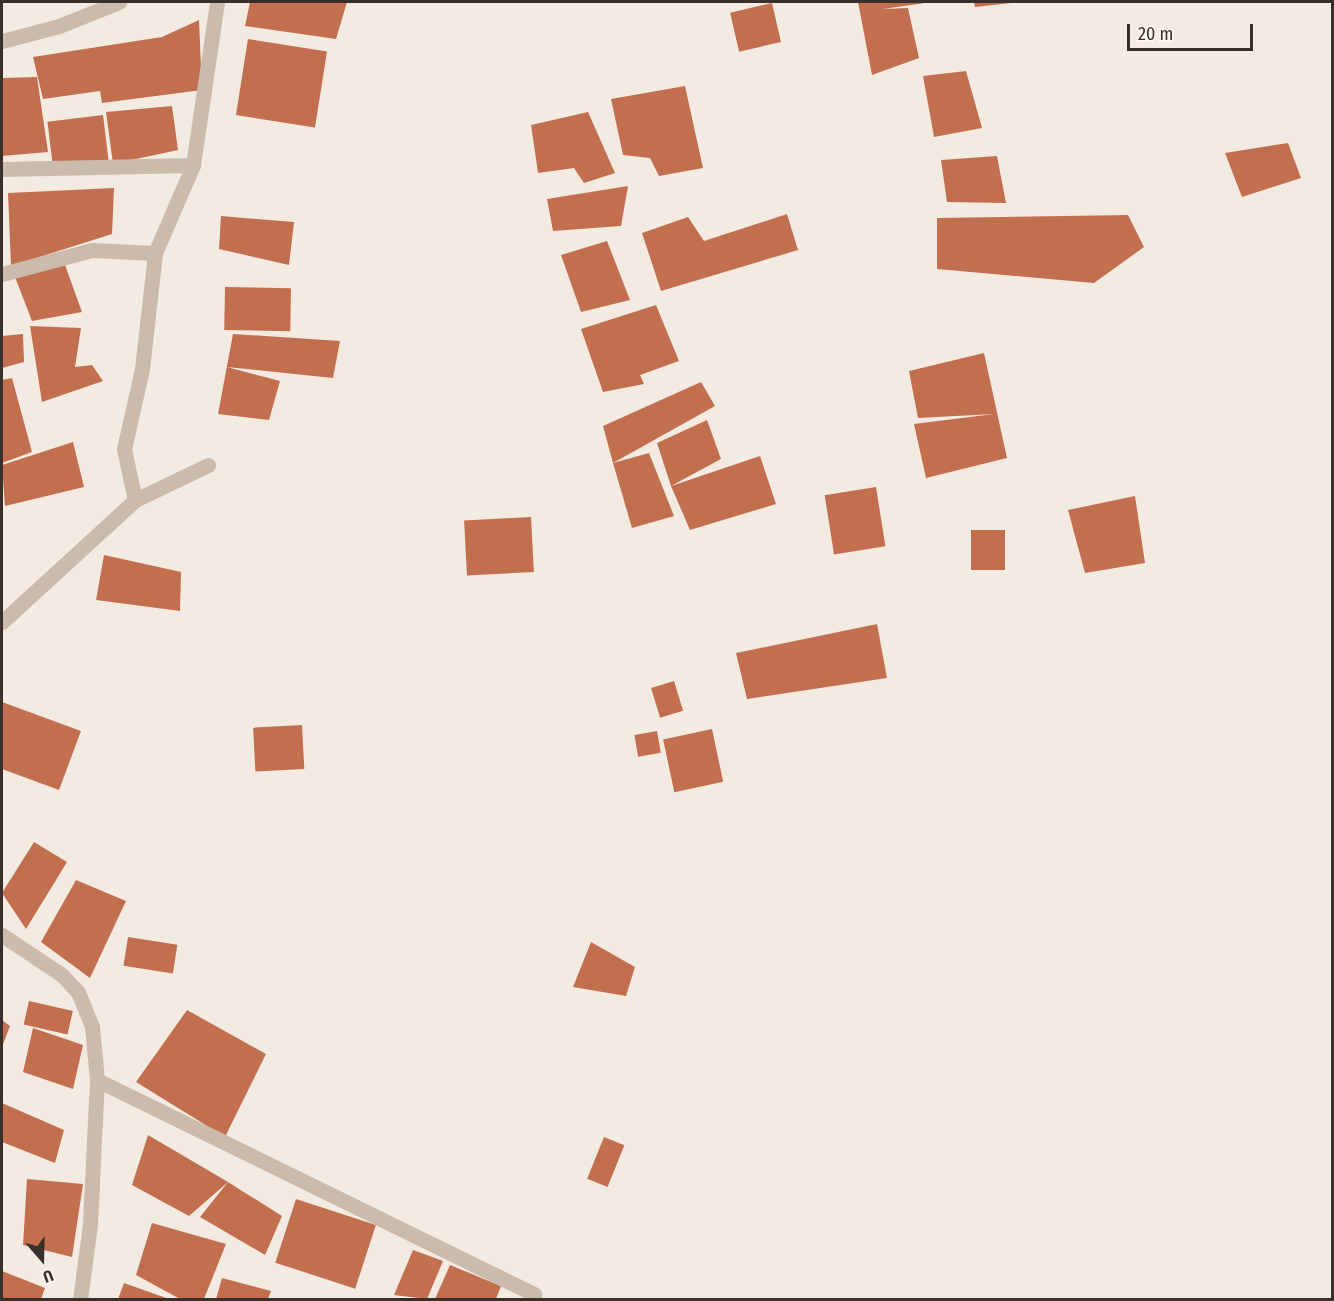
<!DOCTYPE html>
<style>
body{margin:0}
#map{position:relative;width:1334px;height:1301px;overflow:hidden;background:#f3ebe1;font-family:"Fira Sans Condensed",sans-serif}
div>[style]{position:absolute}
.building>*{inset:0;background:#c26f50;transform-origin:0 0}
.minor>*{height:15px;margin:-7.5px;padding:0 7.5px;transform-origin:7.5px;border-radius:7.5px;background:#cbbbac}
.tertiary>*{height:15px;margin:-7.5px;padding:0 7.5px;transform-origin:7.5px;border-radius:7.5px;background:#cbbbac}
span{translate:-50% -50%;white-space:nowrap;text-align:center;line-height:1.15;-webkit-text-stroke:6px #faf5ed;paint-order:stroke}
.frame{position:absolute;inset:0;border:3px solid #39302b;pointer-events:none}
.north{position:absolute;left:12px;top:1229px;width:60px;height:60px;-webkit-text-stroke:4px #faf5ed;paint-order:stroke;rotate:160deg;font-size:16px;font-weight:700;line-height:24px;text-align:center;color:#39302b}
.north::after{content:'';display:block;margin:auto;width:21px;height:27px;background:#39302b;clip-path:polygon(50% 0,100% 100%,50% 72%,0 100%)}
.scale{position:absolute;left:1127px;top:24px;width:126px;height:27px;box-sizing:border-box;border:3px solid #39302b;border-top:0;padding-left:8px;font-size:18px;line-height:21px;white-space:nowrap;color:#39302b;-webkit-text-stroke:4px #faf5ed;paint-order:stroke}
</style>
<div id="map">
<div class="building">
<div style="clip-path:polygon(250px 2px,347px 2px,336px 39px,245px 26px)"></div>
<div style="clip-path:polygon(858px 2px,932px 2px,883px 9px,908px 8px,919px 58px,872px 75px)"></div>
<div style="clip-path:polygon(974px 2px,1011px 2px,1011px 3px,975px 7px)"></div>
<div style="left:772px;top:3px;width:40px;height:43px;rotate:77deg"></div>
<div style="clip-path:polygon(199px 20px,202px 90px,102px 103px,100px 91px,43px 99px,33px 57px,162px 37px)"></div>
<div style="left:248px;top:39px;width:80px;height:77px;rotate:9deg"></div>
<div style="clip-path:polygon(966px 71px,982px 128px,934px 137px,923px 76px)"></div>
<div style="clip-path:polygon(37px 77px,48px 152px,2px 156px,2px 78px)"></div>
<div style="clip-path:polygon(685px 86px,703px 168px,659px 176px,650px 158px,623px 155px,611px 99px)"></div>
<div style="clip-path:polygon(172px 106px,178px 150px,113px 164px,106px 112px)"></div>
<div style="clip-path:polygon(588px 112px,615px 173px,584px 183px,574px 168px,538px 173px,531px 125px)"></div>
<div style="left:103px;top:115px;width:46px;height:56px;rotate:83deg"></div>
<div style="clip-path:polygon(1288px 143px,1301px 178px,1242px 197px,1225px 153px)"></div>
<div style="clip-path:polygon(997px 156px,1006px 203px,947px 202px,941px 160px)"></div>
<div style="clip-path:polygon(628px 186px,621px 226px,553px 231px,547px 199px)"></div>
<div style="clip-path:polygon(114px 188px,112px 234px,11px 266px,8px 193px)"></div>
<div style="clip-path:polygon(787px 214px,798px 250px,661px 291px,642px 233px,688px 217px,704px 241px)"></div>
<div style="clip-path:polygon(1128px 215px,1144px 247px,1094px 283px,937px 269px,937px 218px)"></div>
<div style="clip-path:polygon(221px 216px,294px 222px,289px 265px,219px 249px)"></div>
<div style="clip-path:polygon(607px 241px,630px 300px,581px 312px,561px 255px)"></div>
<div style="clip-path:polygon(65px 265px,82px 312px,32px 321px,15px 277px)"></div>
<div style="left:225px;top:287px;width:66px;height:43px;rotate:1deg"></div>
<div style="clip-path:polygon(656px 305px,679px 361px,640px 375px,644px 384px,603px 392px,581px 329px)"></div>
<div style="clip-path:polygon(30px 326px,81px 328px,75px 367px,92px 365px,103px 381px,42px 402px)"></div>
<div style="clip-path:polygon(23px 334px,24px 362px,2px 368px,2px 336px)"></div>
<div style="clip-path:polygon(233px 334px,340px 341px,333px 378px,227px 367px,280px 381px,269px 420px,218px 414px)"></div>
<div style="clip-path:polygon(984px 353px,1007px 458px,926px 478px,914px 424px,994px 414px,918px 418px,909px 371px)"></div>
<div style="clip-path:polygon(12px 378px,32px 452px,2px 463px,2px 380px)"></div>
<div style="clip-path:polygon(701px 382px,715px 406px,613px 463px,603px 426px)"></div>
<div style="clip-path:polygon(707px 420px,721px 459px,671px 486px,760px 456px,776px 504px,690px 530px,671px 486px,657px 443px)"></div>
<div style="clip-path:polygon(73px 442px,84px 487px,5px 506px,2px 465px)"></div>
<div style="clip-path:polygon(649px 453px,674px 516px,632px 528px,613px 463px)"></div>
<div style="left:876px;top:487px;width:60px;height:52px;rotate:81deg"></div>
<div style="clip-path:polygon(1135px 496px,1145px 563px,1085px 573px,1068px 510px)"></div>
<div style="left:531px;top:517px;width:55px;height:67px;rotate:87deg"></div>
<div style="left:971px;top:530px;width:34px;height:40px"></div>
<div style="clip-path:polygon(104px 555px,181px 572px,180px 611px,96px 600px)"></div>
<div style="clip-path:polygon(877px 624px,887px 678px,747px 699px,736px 653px)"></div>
<div style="left:674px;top:681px;width:31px;height:24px;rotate:73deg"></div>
<div style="clip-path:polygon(2px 702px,81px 731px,59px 790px,2px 769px)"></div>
<div style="left:302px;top:725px;width:44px;height:49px;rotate:87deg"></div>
<div style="left:712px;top:729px;width:54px;height:50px;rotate:78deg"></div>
<div style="left:657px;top:731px;width:22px;height:23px;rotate:80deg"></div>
<div style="clip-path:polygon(34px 842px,67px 862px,26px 929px,2px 893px)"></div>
<div style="clip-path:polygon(76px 880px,126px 901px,90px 978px,41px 942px)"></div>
<div style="left:128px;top:937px;width:50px;height:29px;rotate:9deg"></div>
<div style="clip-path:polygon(591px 942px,635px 967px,626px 996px,573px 987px)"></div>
<div style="left:29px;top:1001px;width:45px;height:24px;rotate:13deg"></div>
<div style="clip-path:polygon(187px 1010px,266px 1054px,225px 1137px,136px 1082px)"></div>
<div style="clip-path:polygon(2px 1020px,10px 1026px,2px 1047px)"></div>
<div style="clip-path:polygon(33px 1028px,83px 1045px,73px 1089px,23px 1072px)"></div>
<div style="clip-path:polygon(2px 1103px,64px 1130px,55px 1163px,2px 1142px)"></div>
<div style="clip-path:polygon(148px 1135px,228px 1182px,189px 1216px,132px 1185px)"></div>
<div style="left:604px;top:1137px;width:22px;height:45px;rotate:22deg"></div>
<div style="clip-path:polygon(27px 1179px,83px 1184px,72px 1257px,23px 1245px)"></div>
<div style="clip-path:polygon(228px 1182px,282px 1216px,265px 1255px,200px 1217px)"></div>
<div style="left:296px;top:1199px;width:84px;height:67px;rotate:18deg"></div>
<div style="clip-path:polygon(152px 1223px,226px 1244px,204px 1299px,180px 1299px,136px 1275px)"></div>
<div style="clip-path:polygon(413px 1250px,443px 1261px,427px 1299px,394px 1295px)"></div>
<div style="clip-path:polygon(450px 1265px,501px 1286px,496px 1299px,435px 1299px)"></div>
<div style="clip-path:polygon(2px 1271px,45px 1288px,41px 1299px,2px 1299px)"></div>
<div style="clip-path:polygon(222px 1278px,271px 1291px,268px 1299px,216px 1299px)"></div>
<div style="clip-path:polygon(124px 1283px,169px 1299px,118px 1299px)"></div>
</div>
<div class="minor">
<div style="left:2px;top:169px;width:191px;rotate:-1.2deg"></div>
<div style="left:2px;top:274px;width:93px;rotate:-14.9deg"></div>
<div style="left:92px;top:250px;width:63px;rotate:2.7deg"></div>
<div style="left:135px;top:500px;width:52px;rotate:-102.2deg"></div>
<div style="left:124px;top:449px;width:82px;rotate:-77.3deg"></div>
<div style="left:142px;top:369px;width:117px;rotate:-83.6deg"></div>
<div style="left:155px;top:253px;width:96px;rotate:-66.6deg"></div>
<div style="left:193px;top:165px;width:165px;rotate:-81.6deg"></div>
<div style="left:2px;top:622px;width:180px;rotate:-42.5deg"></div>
<div style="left:135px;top:500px;width:81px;rotate:-25.6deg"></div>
<div style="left:2px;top:935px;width:72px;rotate:33.7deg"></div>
<div style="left:62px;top:975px;width:23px;rotate:47deg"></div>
<div style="left:78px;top:992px;width:37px;rotate:68deg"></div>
<div style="left:92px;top:1026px;width:54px;rotate:84.7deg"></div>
<div style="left:97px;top:1080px;width:144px;rotate:92.8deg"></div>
<div style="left:90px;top:1224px;width:77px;rotate:97.5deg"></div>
<div style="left:97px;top:1080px;width:487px;rotate:26.1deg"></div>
</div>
<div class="tertiary">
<div style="left:2px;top:41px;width:59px;rotate:-14.7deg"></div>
<div style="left:59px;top:26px;width:65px;rotate:-21.8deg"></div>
</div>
<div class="frame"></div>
<div class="north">U</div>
<div class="scale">20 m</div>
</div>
